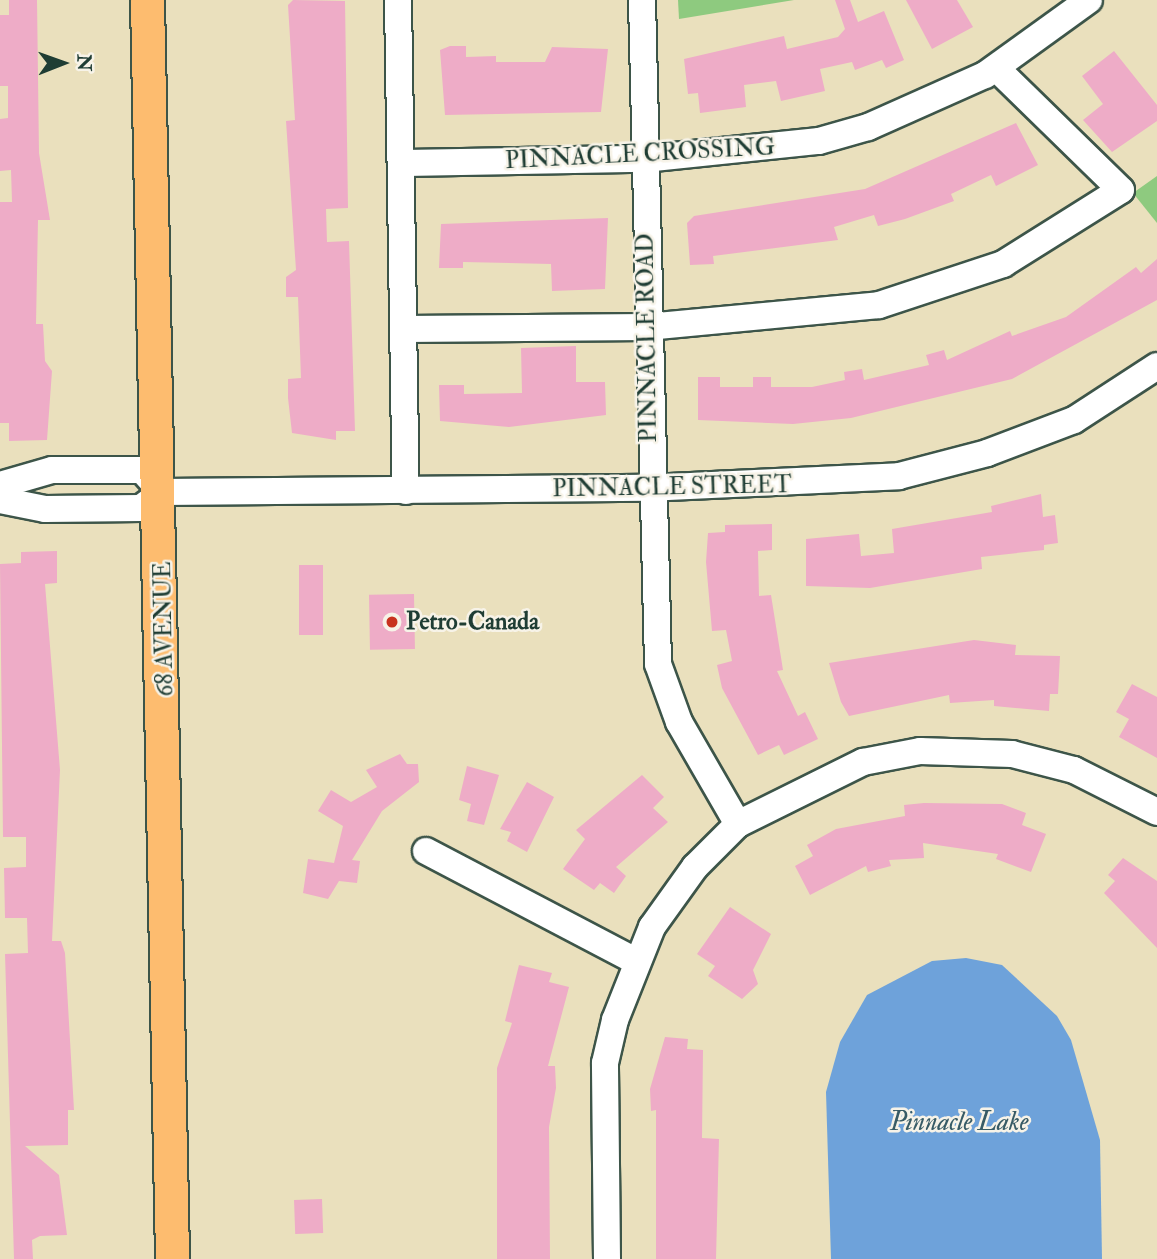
<!DOCTYPE html>
<style>
body{margin:0}
#map{position:relative;width:1157px;height:1259px;overflow:hidden;background:#eae0bd;font-family:"IM FELL Double Pica",serif}
div>[style]{position:absolute}
.green>*{inset:0;background:#8eca7f}
.water>*{inset:0;background:#6ea2da}
.building>*{inset:0;background:#eeacc7;transform-origin:0 0}
.roads{filter:drop-shadow(2px 0 #3d5549) drop-shadow(-2px 0 #3d5549) drop-shadow(0 2px #3d5549) drop-shadow(0 -2px #3d5549)}
.minor>*{height:26px;margin:-13px;padding:0 13px;transform-origin:13px;border-radius:13px;background:#fff}
.major>*{height:33px;margin:-16.5px;padding:0 16.5px;transform-origin:16.5px;border-radius:16.5px;background:#fdbc6f}
.dots>*{width:19px;height:19px;translate:-50% -50%;box-sizing:border-box;border:4px solid #f7f3e8;border-radius:50%}
span{translate:-50% -50%;white-space:nowrap;text-align:center;line-height:1.15;-webkit-text-stroke:5px #f7f3e8;paint-order:stroke}
.street-label{font-size:24px;color:#1f3d34}
.poi-label{font-size:24px;color:#1f3d34;font-weight:700}
.left{translate:0 -50%;text-align:left}
.water-label{font-size:26px;color:#375b66;font-style:italic}
.north{position:absolute;left:28px;top:28px;width:70px;height:70px;-webkit-text-stroke:5px #f7f3e8;paint-order:stroke;rotate:89deg;font-size:19px;font-weight:700;line-height:28px;text-align:center;color:#1f3d34}
.north::after{content:'';display:block;margin:auto;width:24px;height:32px;background:#1f3d34;clip-path:polygon(50% 0,100% 100%,50% 72%,0 100%)}
</style>
<div id="map">
<div class="green">
<div style="clip-path:polygon(678px 0,794px 0,679px 19px)"></div>
<div style="clip-path:polygon(1157px 176px,1157px 223px,1133px 193px)"></div>
</div>
<div class="water">
<div style="clip-path:polygon(966px 958px,1002px 965px,1057px 1016px,1071px 1040px,1100px 1140px,1102px 1259px,831px 1259px,826px 1092px,840px 1042px,867px 995px,932px 961px)"></div>
</div>
<div class="building">
<div style="clip-path:polygon(9px 0,37px 0,39px 153px,50px 220px,38px 220px,36px 324px,43px 324px,45px 361px,52px 371px,47px 440px,9px 441px,9px 423px,0 423px,0 202px,12px 202px,11px 170px,0 171px,0 119px,8px 118px,8px 86px,0 86px,0 15px,9px 15px)"></div>
<div style="clip-path:polygon(293px 0,345px 1px,348px 208px,326px 209px,327px 242px,349px 241px,355px 431px,336px 431px,336px 440px,292px 433px,288px 398px,288px 379px,301px 378px,298px 297px,286px 297px,286px 277px,296px 270px,286px 121px,295px 120px,288px 5px)"></div>
<div style="clip-path:polygon(835px 0,850px 0,858px 22px,884px 11px,904px 60px,886px 68px,882px 60px,855px 70px,852px 62px,820px 69px,825px 91px,781px 101px,776px 81px,744px 85px,746px 107px,700px 113px,698px 93px,688px 94px,684px 59px,784px 36px,787px 49px,838px 37px,845px 29px)"></div>
<div style="clip-path:polygon(906px 0,957px 0,973px 27px,932px 49px)"></div>
<div style="clip-path:polygon(450px 46px,466px 46px,466px 57px,496px 56px,496px 62px,545px 62px,552px 47px,608px 49px,601px 112px,445px 115px,440px 50px)"></div>
<div style="clip-path:polygon(1114px 51px,1157px 105px,1157px 121px,1112px 152px,1083px 120px,1103px 104px,1082px 76px)"></div>
<div style="clip-path:polygon(1016px 123px,1038px 165px,996px 186px,991px 175px,951px 194px,954px 201px,905px 219px,878px 226px,874px 215px,834px 227px,838px 240px,713px 256px,714px 264px,690px 265px,687px 223px,694px 216px,865px 189px)"></div>
<div style="clip-path:polygon(608px 218px,605px 289px,552px 291px,551px 264px,463px 262px,463px 268px,439px 268px,441px 224px)"></div>
<div style="clip-path:polygon(1157px 259px,1157px 300px,1012px 379px,851px 418px,793px 424px,698px 420px,698px 377px,720px 377px,720px 387px,753px 387px,753px 377px,771px 377px,771px 387px,812px 387px,845px 380px,844px 372px,862px 369px,864px 380px,929px 365px,926px 355px,944px 350px,947px 360px,1010px 331px,1012px 336px,1066px 317px,1136px 267px,1141px 273px)"></div>
<div style="clip-path:polygon(576px 346px,576px 382px,605px 382px,606px 415px,509px 427px,440px 421px,439px 385px,464px 385px,464px 394px,522px 393px,521px 348px)"></div>
<div style="clip-path:polygon(1041px 494px,1043px 517px,1055px 515px,1058px 543px,1044px 545px,1044px 550px,981px 557px,982px 569px,870px 588px,806px 586px,806px 539px,859px 534px,861px 556px,894px 553px,892px 529px,992px 512px,991px 506px)"></div>
<div style="clip-path:polygon(772px 524px,772px 550px,758px 551px,759px 596px,771px 595px,783px 670px,777px 671px,798px 716px,805px 712px,818px 739px,784px 755px,779px 745px,758px 755px,722px 688px,717px 665px,732px 661px,726px 630px,712px 631px,706px 562px,708px 533px,725px 532px,725px 525px)"></div>
<div style="clip-path:polygon(57px 551px,57px 583px,45px 584px,60px 770px,52px 941px,61px 941px,65px 953px,74px 1110px,68px 1110px,68px 1145px,25px 1146px,59px 1175px,67px 1235px,40px 1236px,32px 1240px,33px 1259px,14px 1259px,5px 954px,28px 953px,27px 918px,5px 918px,4px 868px,26px 867px,26px 837px,3px 837px,0 564px,21px 563px,21px 552px)"></div>
<div style="left:299px;top:565px;width:24px;height:70px"></div>
<div style="left:414px;top:594px;width:55px;height:45px;rotate:89deg"></div>
<div style="clip-path:polygon(974px 640px,1016px 645px,1015px 655px,1060px 656px,1058px 694px,1050px 694px,1049px 711px,994px 706px,994px 700px,950px 703px,949px 695px,849px 716px,841px 702px,829px 663px)"></div>
<div style="clip-path:polygon(1132px 684px,1157px 697px,1157px 758px,1119px 737px,1129px 719px,1116px 712px)"></div>
<div style="clip-path:polygon(400px 754px,407px 764px,418px 764px,419px 782px,382px 811px,352px 860px,360px 861px,357px 883px,339px 881px,328px 899px,303px 893px,308px 859px,334px 863px,343px 826px,318px 811px,331px 790px,351px 802px,377px 787px,366px 770px)"></div>
<div style="clip-path:polygon(467px 766px,499px 775px,484px 825px,467px 821px,471px 804px,459px 800px)"></div>
<div style="clip-path:polygon(642px 775px,664px 797px,653px 808px,668px 822px,616px 867px,626px 876px,614px 893px,600px 883px,594px 890px,563px 869px,585px 839px,576px 830px)"></div>
<div style="clip-path:polygon(527px 782px,554px 797px,527px 852px,507px 841px,511px 832px,500px 829px)"></div>
<div style="clip-path:polygon(924px 803px,1002px 804px,1026px 813px,1022px 825px,1046px 834px,1031px 872px,996px 859px,998px 854px,923px 843px,924px 858px,889px 860px,891px 866px,868px 872px,866px 866px,810px 895px,795px 866px,813px 856px,807px 845px,836px 829px,905px 816px,904px 805px)"></div>
<div style="clip-path:polygon(1123px 858px,1157px 881px,1157px 948px,1104px 893px,1115px 881px,1108px 875px)"></div>
<div style="clip-path:polygon(730px 907px,771px 934px,753px 970px,758px 984px,742px 999px,708px 976px,715px 966px,697px 954px)"></div>
<div style="clip-path:polygon(519px 965px,552px 973px,549px 982px,569px 987px,548px 1066px,555px 1066px,556px 1088px,549px 1127px,550px 1259px,497px 1259px,497px 1068px,512px 1023px,505px 1021px)"></div>
<div style="clip-path:polygon(665px 1037px,688px 1039px,687px 1049px,703px 1050px,702px 1138px,719px 1139px,716px 1259px,656px 1259px,656px 1110px,651px 1111px,650px 1089px)"></div>
<div style="left:322px;top:1199px;width:34px;height:28px;rotate:88deg"></div>
</div>
<div class="roads">
<div class="minor">
<div style="left:398px;top:0;width:491px;rotate:89.1deg"></div>
<div style="left:642px;top:0;width:664px;rotate:88.62deg"></div>
<div style="left:658px;top:664px;width:62px;rotate:70.1deg"></div>
<div style="left:679px;top:722px;width:118px;rotate:60deg"></div>
<div style="left:405px;top:163px;width:239px;rotate:-1deg"></div>
<div style="left:644px;top:159px;width:176px;rotate:-5.9deg"></div>
<div style="left:819px;top:141px;width:51px;rotate:-15.9deg"></div>
<div style="left:868px;top:127px;width:128px;rotate:-24deg"></div>
<div style="left:985px;top:75px;width:128px;rotate:-35.8deg"></div>
<div style="left:405px;top:329px;width:242px;rotate:-0.5deg"></div>
<div style="left:647px;top:327px;width:233px;rotate:-5.4deg"></div>
<div style="left:879px;top:305px;width:131px;rotate:-18.3deg"></div>
<div style="left:1003px;top:264px;width:139px;rotate:-32.1deg"></div>
<div style="left:1121px;top:190px;width:175px;rotate:-135.7deg"></div>
<div style="left:0;top:485px;width:54px;rotate:-16.1deg"></div>
<div style="left:52px;top:470px;width:90px"></div>
<div style="left:142px;top:470px;width:30px;rotate:48deg"></div>
<div style="left:162px;top:492px;width:487px;rotate:-0.5deg"></div>
<div style="left:649px;top:488px;width:250px;rotate:-2.7deg"></div>
<div style="left:899px;top:476px;width:91px;rotate:-14.6deg"></div>
<div style="left:987px;top:453px;width:93px;rotate:-20.8deg"></div>
<div style="left:1074px;top:420px;width:99px;rotate:-33deg"></div>
<div style="left:0;top:500px;width:46px;rotate:11.3deg"></div>
<div style="left:45px;top:509px;width:96px;rotate:-0.6deg"></div>
<div style="left:141px;top:508px;width:26px;rotate:-37deg"></div>
<div style="left:426px;top:851px;width:235px;rotate:27.7deg"></div>
<div style="left:607px;top:1259px;width:196px;rotate:-90.6deg"></div>
<div style="left:605px;top:1063px;width:44px;rotate:-76.9deg"></div>
<div style="left:615px;top:1020px;width:100px;rotate:-68.3deg"></div>
<div style="left:652px;top:927px;width:74px;rotate:-54.4deg"></div>
<div style="left:695px;top:867px;width:61px;rotate:-45deg"></div>
<div style="left:738px;top:824px;width:140px;rotate:-26.4deg"></div>
<div style="left:863px;top:762px;width:58px;rotate:-10.9deg"></div>
<div style="left:920px;top:751px;width:92px;rotate:1.9deg"></div>
<div style="left:1012px;top:754px;width:64px;rotate:14.5deg"></div>
<div style="left:1074px;top:770px;width:93px;rotate:26.8deg"></div>
</div>
<div class="major">
<div style="left:147px;top:0;width:1259px;rotate:88.86deg"></div>
</div>
</div>
<div class="dots">
<div style="left:392px;top:622px;background:#c8321e"></div>
</div>
<div class="street-label">
<span style="left:640px;top:154px;rotate:-3deg">PINNACLE CROSSING</span>
<span style="left:647px;top:338px;rotate:-91deg">PINNACLE ROAD</span>
<span style="left:672px;top:487px;rotate:-1deg">PINNACLE STREET</span>
<span style="left:164px;top:629px;rotate:-91deg">68 AVENUE</span>
</div>
<div class="poi-label">
<span class="left" style="left:406px;top:622px">Petro-Canada</span>
</div>
<div class="water-label">
<span style="left:959px;top:1123px">Pinnacle Lake</span>
</div>
<div class="north">N</div>
</div>
